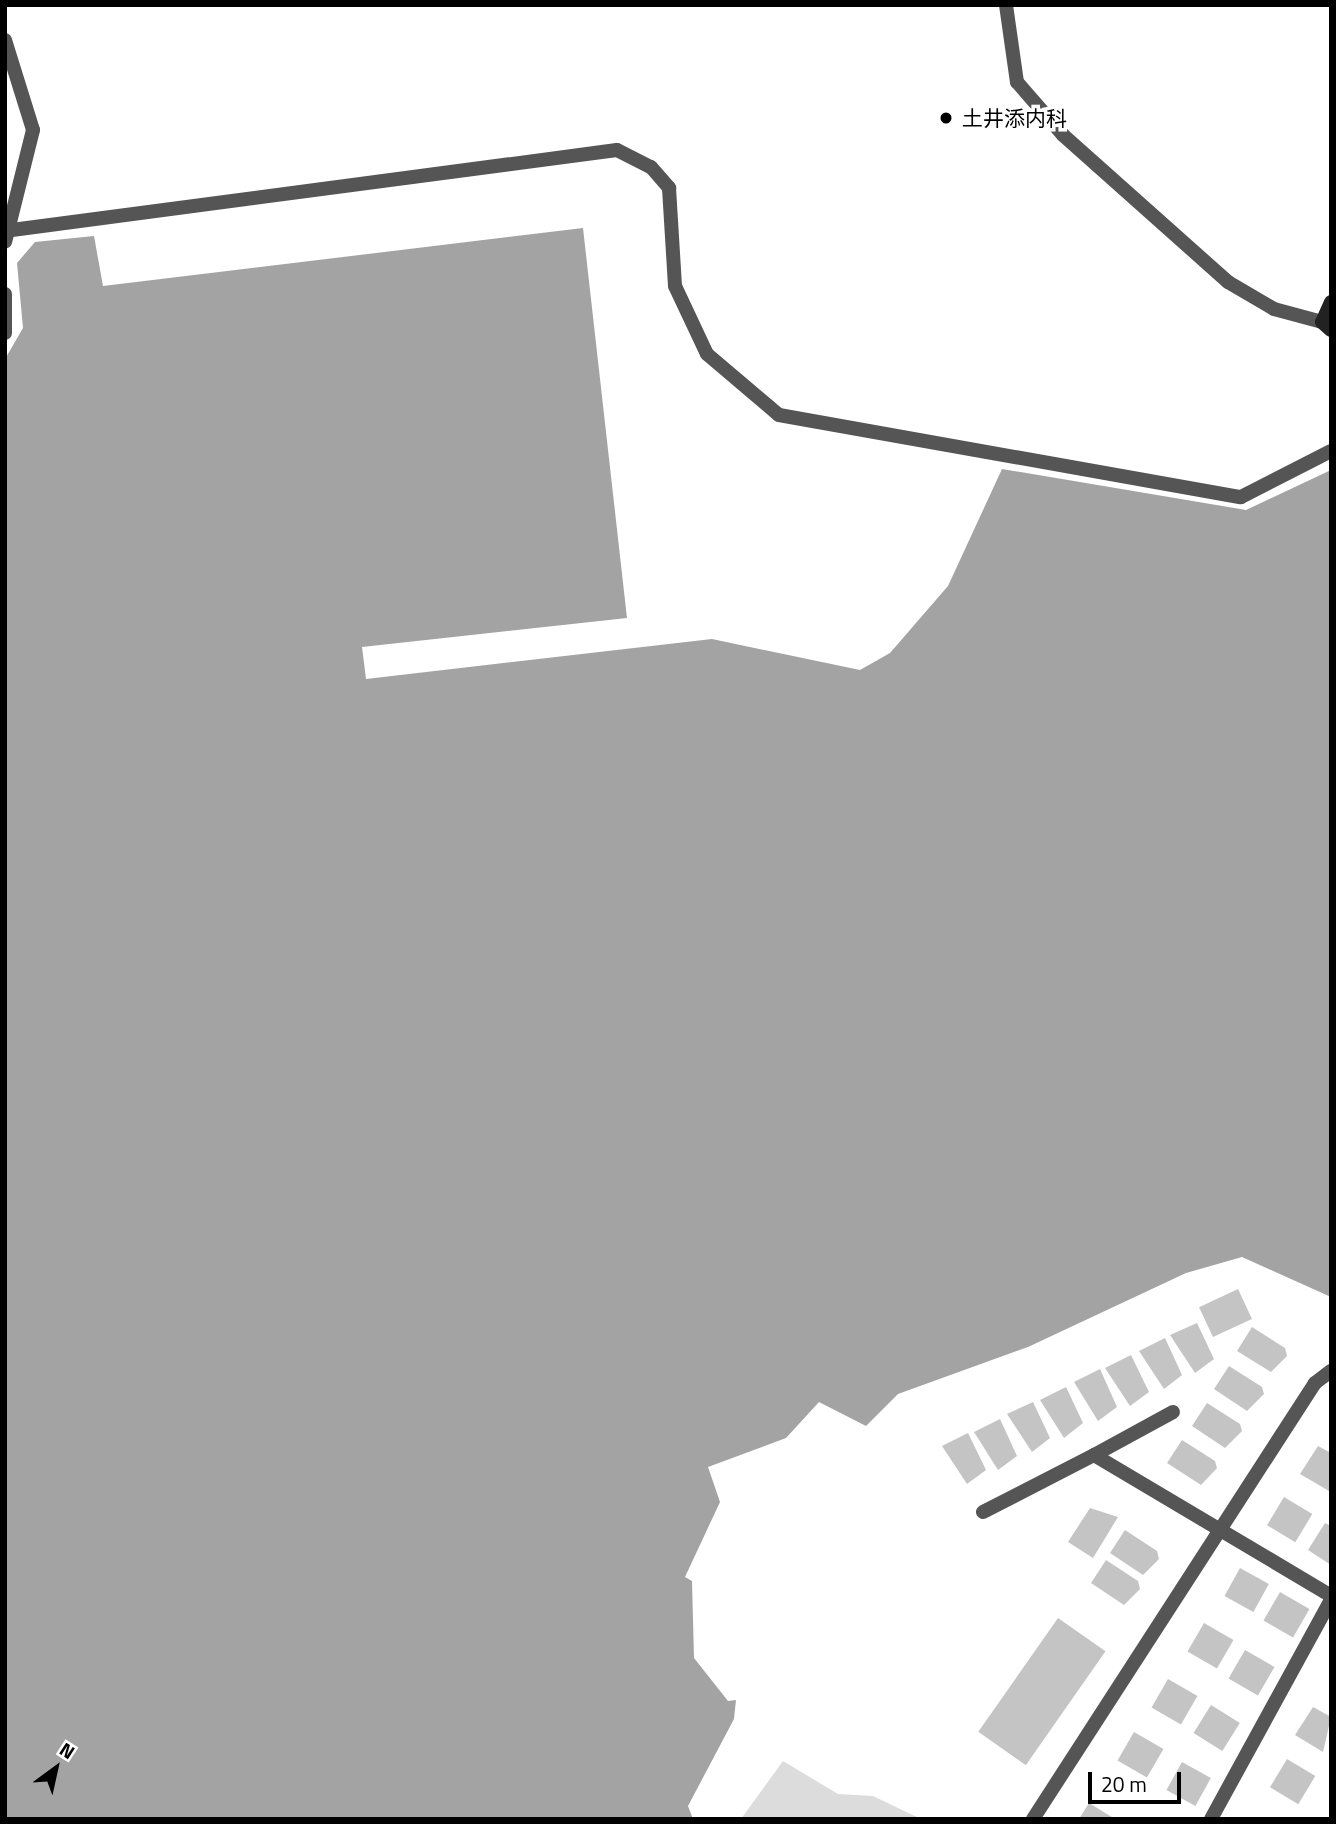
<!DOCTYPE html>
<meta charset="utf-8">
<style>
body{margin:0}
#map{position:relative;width:1336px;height:1824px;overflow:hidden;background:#fff;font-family:"Titillium Web","Noto Sans JP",sans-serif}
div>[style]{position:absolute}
.green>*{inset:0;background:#dcdcdc}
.water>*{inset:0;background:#a3a3a3}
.building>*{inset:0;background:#c4c4c4;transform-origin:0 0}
.service>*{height:14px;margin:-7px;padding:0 7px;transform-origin:7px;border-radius:7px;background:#555}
.minor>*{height:14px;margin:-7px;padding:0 7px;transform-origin:7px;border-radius:7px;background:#555}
.tertiary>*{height:14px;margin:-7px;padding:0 7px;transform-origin:7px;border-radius:7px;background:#555}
.secondary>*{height:14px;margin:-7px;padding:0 7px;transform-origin:7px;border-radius:7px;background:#222}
.dots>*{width:19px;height:19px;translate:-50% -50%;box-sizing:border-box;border:4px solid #fff;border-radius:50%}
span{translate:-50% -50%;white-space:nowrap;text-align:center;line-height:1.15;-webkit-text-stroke:7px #fff;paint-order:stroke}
.poi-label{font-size:21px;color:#000}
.left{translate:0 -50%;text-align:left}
.frame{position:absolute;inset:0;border:7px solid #000;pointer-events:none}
.north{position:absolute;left:21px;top:1733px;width:70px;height:70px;-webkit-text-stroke:5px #fff;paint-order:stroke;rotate:33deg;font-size:19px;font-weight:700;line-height:28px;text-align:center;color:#000}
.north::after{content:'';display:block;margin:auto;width:24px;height:32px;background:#000;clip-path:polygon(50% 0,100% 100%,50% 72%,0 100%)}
.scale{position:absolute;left:1088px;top:1772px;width:93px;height:32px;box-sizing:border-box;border:4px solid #000;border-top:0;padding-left:9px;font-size:21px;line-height:24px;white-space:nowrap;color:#000;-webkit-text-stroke:5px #fff;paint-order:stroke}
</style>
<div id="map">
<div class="green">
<div style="clip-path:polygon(783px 1761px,838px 1794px,873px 1796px,921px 1819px,741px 1819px)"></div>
</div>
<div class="water">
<div style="clip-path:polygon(583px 228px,627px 618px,362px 647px,366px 679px,712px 639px,860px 670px,890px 653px,948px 586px,1002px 469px,1246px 510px,1331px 470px,1331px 1297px,1242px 1257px,1186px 1273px,1028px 1347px,898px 1394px,866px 1426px,819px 1402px,786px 1438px,708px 1467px,720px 1502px,685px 1577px,692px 1581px,694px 1658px,728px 1701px,736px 1700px,734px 1719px,688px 1806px,693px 1819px,5px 1819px,5px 359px,23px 328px,17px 263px,35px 242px,94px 236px,103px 286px)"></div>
</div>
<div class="building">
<div style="left:1238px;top:1289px;width:33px;height:43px;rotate:65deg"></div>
<div style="clip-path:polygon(1197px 1323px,1214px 1359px,1195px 1373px,1170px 1335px)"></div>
<div style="clip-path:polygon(1252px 1327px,1285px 1348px,1287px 1356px,1271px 1372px,1237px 1351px)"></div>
<div style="clip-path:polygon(1165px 1338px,1182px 1375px,1164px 1389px,1139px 1351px)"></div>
<div style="clip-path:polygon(1131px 1355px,1149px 1392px,1130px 1406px,1105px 1368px)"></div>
<div style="clip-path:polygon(1229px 1366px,1262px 1387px,1264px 1394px,1247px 1411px,1214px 1389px)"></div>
<div style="clip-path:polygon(1100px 1369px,1117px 1407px,1098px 1421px,1074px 1382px)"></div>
<div style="clip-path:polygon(1066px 1387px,1083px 1423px,1064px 1438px,1040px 1400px)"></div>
<div style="clip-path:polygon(1033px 1402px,1050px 1438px,1032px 1452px,1007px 1414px)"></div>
<div style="clip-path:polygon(1207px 1403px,1240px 1424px,1242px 1431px,1225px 1448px,1192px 1426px)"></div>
<div style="clip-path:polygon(1000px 1419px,1017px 1456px,998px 1470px,974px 1432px)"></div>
<div style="clip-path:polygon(968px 1433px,986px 1470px,967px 1484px,942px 1446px)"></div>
<div style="clip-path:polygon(1182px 1440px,1215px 1461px,1217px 1468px,1201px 1485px,1167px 1463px)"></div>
<div style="clip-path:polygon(1318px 1446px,1331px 1453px,1329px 1491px,1300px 1474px)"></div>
<div style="left:1284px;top:1497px;width:33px;height:33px;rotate:31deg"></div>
<div style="clip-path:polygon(1090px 1508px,1118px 1517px,1093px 1558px,1068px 1542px)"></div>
<div style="clip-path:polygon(1325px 1523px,1331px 1526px,1331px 1565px,1308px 1550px)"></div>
<div style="clip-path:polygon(1125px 1530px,1157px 1551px,1159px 1559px,1143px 1575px,1110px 1553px)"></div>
<div style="clip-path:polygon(1106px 1560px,1138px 1581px,1140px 1589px,1124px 1605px,1091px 1583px)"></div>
<div style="left:1240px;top:1568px;width:33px;height:32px;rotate:29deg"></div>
<div style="left:1280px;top:1592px;width:34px;height:33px;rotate:30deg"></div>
<div style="left:1058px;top:1618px;width:58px;height:139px;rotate:35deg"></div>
<div style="left:1204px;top:1623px;width:34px;height:33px;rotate:30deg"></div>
<div style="left:1245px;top:1650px;width:34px;height:33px;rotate:30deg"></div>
<div style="left:1168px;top:1679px;width:34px;height:33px;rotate:30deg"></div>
<div style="left:1211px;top:1705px;width:34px;height:33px;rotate:32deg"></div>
<div style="clip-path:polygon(1313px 1707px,1331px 1717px,1323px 1752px,1295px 1735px)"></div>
<div style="left:1134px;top:1732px;width:34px;height:33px;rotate:30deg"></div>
<div style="left:1287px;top:1759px;width:33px;height:33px;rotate:31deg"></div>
<div style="left:1182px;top:1762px;width:33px;height:32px;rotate:29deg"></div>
<div style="clip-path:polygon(1089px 1803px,1115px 1819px,1079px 1819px)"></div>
</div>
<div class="service">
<div style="left:5px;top:40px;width:94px;rotate:72.7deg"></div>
<div style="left:33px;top:130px;width:115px;rotate:104deg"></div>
<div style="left:5px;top:294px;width:39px;rotate:90deg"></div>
</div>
<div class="minor">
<div style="left:12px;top:230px;width:610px;rotate:-7.53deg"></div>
<div style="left:617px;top:150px;width:38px;rotate:27deg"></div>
<div style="left:651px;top:167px;width:28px;rotate:49deg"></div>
<div style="left:669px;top:188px;width:98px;rotate:86.5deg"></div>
<div style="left:675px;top:286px;width:75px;rotate:64.8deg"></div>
<div style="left:707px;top:354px;width:94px;rotate:40.3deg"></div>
<div style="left:779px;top:415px;width:469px;rotate:10.1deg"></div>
<div style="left:1241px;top:497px;width:101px;rotate:-27.1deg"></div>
<div style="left:1173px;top:1412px;width:90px;rotate:151.4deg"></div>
<div style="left:1094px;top:1455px;width:276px;rotate:30.7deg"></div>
<div style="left:983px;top:1512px;width:125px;rotate:-27.2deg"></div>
<div style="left:1033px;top:1819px;width:519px;rotate:-57.11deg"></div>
<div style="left:1315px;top:1383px;width:20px;rotate:-37deg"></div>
<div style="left:1211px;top:1819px;width:250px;rotate:-61.3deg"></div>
</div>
<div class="tertiary">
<div style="left:1006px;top:5px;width:78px;rotate:81.9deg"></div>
<div style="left:1017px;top:82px;width:70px;rotate:49deg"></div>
<div style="left:1063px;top:135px;width:221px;rotate:41.7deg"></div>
<div style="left:1228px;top:282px;width:53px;rotate:30.4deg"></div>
<div style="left:1274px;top:309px;width:50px;rotate:15.2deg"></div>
</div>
<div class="secondary">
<div style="left:1331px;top:302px;width:22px;rotate:114deg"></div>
<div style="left:1322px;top:322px;width:12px;rotate:42deg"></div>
</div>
<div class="dots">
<div style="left:946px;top:118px;background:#000"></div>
</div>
<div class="poi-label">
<span class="left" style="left:962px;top:118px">土井添内科</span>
</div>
<div class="frame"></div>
<div class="north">N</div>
<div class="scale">20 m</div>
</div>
